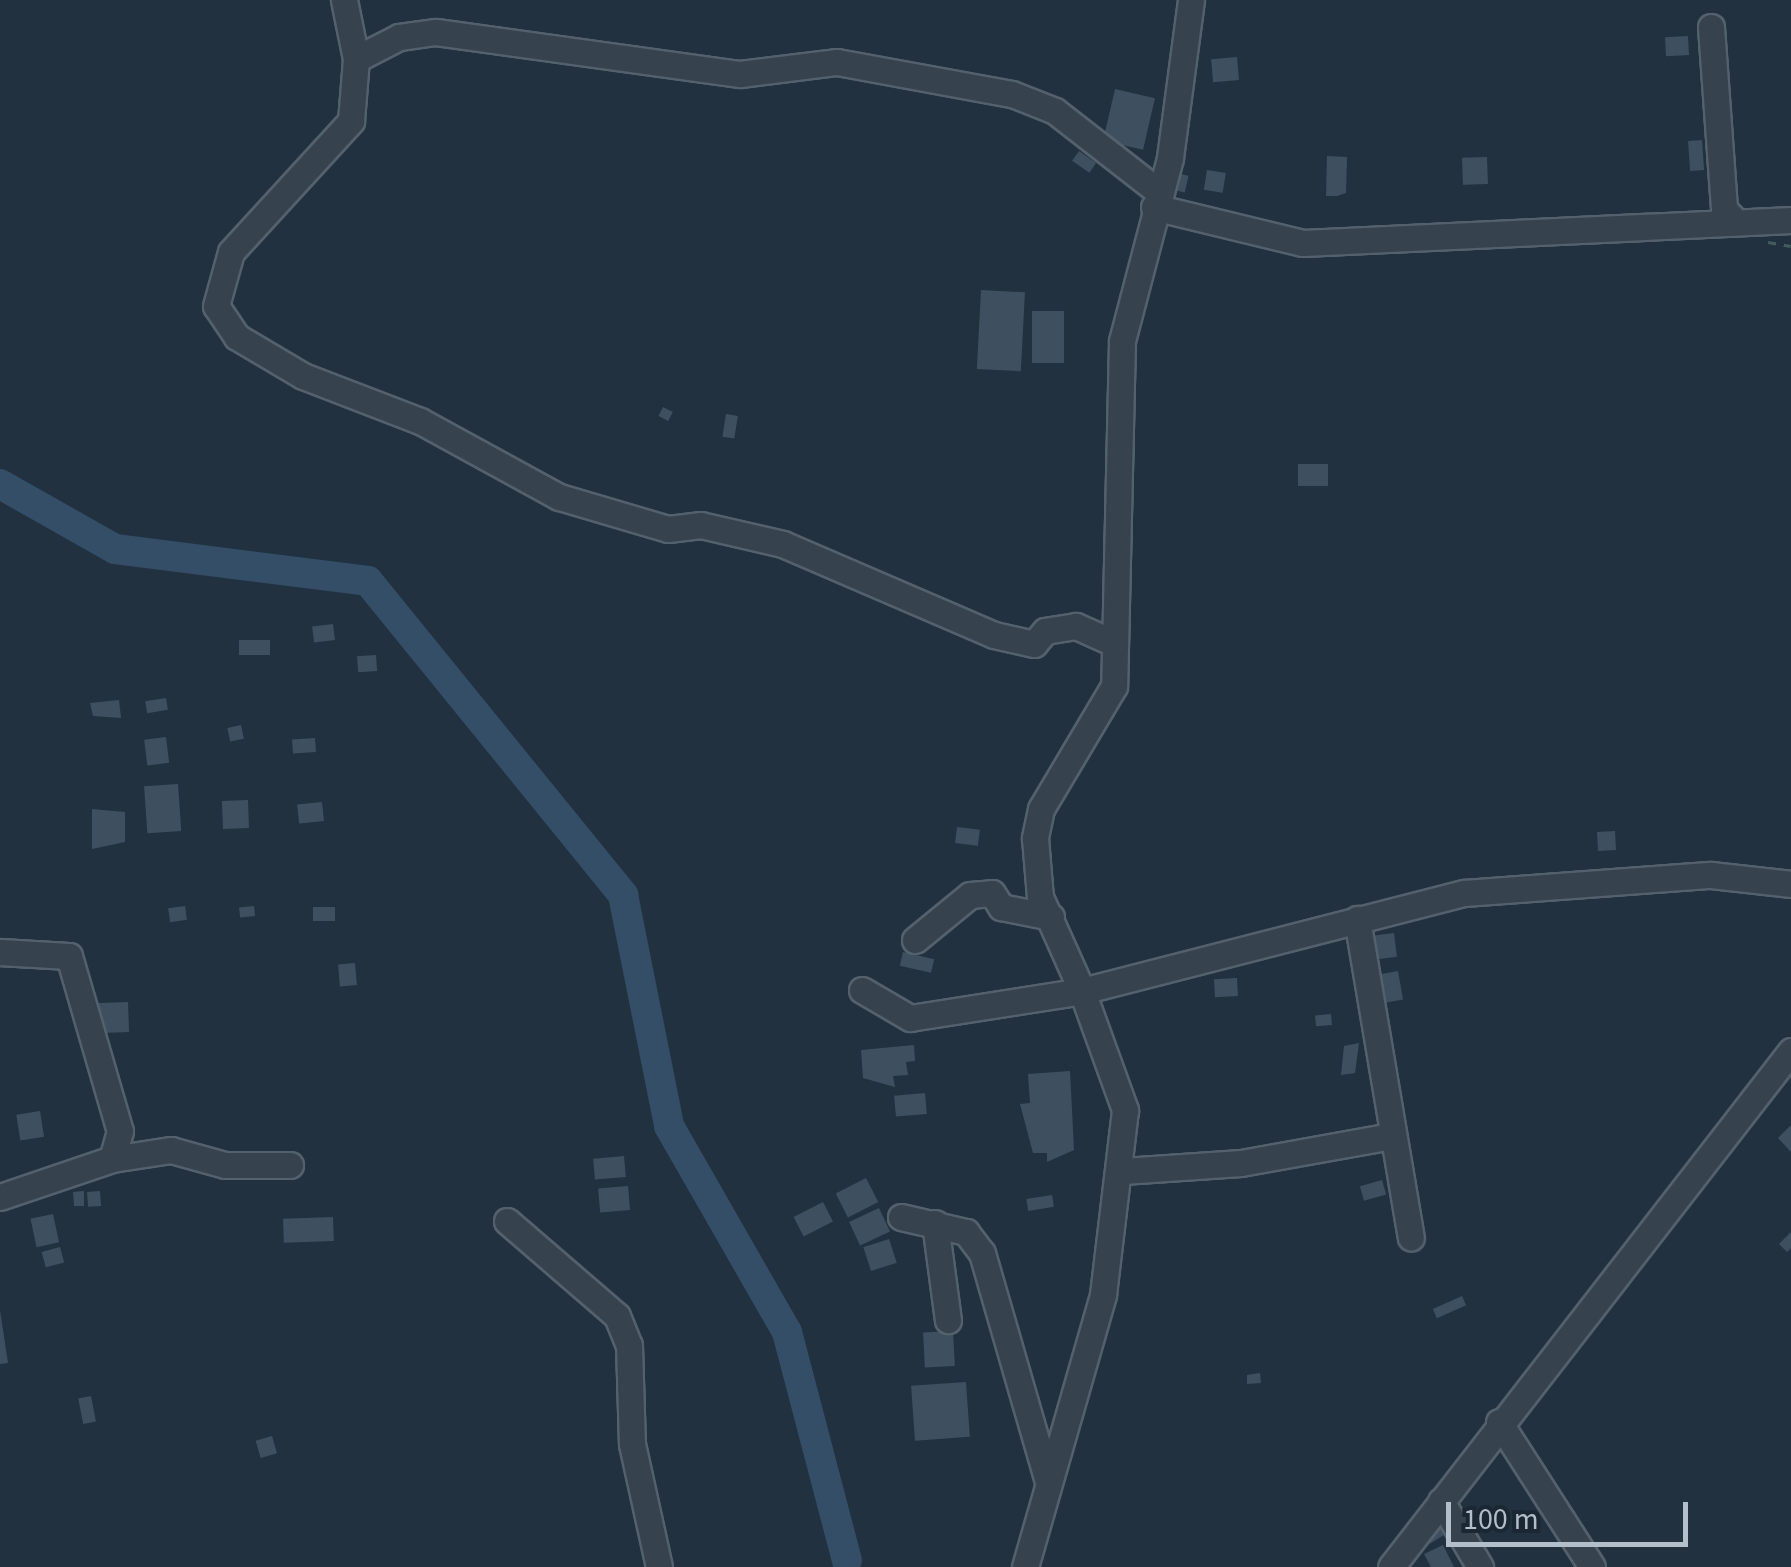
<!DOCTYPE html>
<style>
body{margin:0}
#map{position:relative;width:1791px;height:1567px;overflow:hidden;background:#22313f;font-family:"Source Sans 3",sans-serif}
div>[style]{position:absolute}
.stream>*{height:5px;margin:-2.5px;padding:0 2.5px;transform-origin:2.5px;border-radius:2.5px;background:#344e68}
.river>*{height:30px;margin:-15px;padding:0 15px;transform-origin:15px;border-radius:15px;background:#344e68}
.building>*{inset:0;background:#3e505f;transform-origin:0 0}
.path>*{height:2.5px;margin-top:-1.25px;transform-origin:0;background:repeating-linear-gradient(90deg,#425c5d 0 8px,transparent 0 16px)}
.roads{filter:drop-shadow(2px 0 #54616d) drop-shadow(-2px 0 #54616d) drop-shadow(0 2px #54616d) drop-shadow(0 -2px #54616d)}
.minor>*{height:25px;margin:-12.5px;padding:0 12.5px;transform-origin:12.5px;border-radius:12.5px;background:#36434f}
span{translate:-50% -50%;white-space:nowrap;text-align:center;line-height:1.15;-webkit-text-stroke:8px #1b2834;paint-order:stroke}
.scale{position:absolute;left:1446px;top:1502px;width:242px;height:45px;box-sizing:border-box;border:5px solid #b2beca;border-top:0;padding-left:12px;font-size:30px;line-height:35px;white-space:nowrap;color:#b2beca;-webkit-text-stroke:8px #1b2834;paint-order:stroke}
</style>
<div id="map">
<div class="stream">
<div style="left:841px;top:1567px;width:9px;rotate:-49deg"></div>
</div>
<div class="river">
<div style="left:0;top:484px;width:132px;rotate:29.5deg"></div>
<div style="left:115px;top:549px;width:255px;rotate:7.2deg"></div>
<div style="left:368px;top:581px;width:405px;rotate:50.9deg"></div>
<div style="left:623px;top:895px;width:236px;rotate:78.7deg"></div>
<div style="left:669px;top:1126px;width:237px;rotate:60.2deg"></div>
<div style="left:787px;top:1332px;width:236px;rotate:75.3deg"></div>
</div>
<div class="building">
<div style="left:1688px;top:36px;width:19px;height:23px;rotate:87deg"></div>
<div style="left:1237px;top:57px;width:23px;height:26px;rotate:85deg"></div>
<div style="left:1115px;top:89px;width:41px;height:53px;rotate:13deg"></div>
<div style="left:1702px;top:140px;width:30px;height:14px;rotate:86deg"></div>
<div style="left:1079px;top:151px;width:21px;height:12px;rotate:35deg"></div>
<div style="clip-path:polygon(1327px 156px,1347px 157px,1346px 193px,1337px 196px,1326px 196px)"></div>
<div style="left:1487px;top:157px;width:27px;height:25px;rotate:88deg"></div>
<div style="left:1207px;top:170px;width:19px;height:20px;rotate:9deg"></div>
<div style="left:1172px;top:172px;width:17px;height:17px;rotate:13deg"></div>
<div style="left:981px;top:290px;width:44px;height:79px;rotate:3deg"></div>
<div style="left:1032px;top:311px;width:32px;height:52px"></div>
<div style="left:663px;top:407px;width:11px;height:10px;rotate:27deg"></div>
<div style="left:726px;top:414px;width:12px;height:23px;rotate:9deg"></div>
<div style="left:1328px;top:464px;width:22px;height:30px;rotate:90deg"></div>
<div style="left:333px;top:624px;width:16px;height:21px;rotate:83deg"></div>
<div style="left:270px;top:640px;width:15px;height:31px;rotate:90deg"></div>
<div style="left:376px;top:655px;width:16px;height:19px;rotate:86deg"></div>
<div style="left:166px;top:698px;width:12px;height:21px;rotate:81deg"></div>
<div style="clip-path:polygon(119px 700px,121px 718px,93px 716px,90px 703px)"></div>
<div style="left:241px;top:725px;width:14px;height:14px;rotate:78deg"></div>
<div style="left:166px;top:737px;width:26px;height:22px;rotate:83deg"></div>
<div style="left:315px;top:738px;width:14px;height:23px;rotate:86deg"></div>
<div style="left:178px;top:784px;width:47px;height:34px;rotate:86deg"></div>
<div style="left:248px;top:800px;width:28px;height:26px;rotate:88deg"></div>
<div style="left:322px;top:802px;width:19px;height:25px;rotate:84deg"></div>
<div style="clip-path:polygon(92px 809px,125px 812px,125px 842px,92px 849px)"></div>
<div style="left:957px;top:827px;width:23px;height:16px;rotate:7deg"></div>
<div style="left:1615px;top:831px;width:19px;height:18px;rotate:87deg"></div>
<div style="left:185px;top:906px;width:14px;height:17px;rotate:82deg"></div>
<div style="left:254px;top:906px;width:10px;height:15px;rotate:84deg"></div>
<div style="left:313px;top:907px;width:22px;height:14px"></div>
<div style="left:1394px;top:933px;width:24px;height:26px;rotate:83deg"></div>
<div style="left:903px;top:952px;width:32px;height:14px;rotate:13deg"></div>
<div style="left:355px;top:963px;width:22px;height:17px;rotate:85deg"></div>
<div style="left:1398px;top:971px;width:29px;height:18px;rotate:80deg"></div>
<div style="left:1237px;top:978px;width:18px;height:23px;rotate:87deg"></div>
<div style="left:128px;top:1002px;width:30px;height:33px;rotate:88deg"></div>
<div style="left:1331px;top:1014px;width:11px;height:16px;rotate:85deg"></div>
<div style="clip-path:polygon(1359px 1043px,1355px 1073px,1341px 1075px,1344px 1046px)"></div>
<div style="clip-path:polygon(914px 1045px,915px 1061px,906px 1062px,908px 1075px,893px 1076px,895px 1087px,863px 1078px,861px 1050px)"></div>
<div style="clip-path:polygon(1070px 1071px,1074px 1150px,1047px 1162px,1047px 1153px,1033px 1153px,1020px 1104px,1030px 1103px,1028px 1074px)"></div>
<div style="left:925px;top:1093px;width:21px;height:31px;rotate:85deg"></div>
<div style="left:40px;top:1111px;width:26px;height:24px;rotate:81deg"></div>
<div style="clip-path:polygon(1791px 1125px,1791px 1152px,1778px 1138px)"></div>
<div style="left:624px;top:1156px;width:21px;height:31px;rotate:85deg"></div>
<div style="left:866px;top:1178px;width:27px;height:34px;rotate:63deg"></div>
<div style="left:1382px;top:1180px;width:15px;height:23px;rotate:74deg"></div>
<div style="left:628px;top:1186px;width:24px;height:30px;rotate:85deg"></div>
<div style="clip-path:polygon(84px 1191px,84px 1206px,74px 1206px,73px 1192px)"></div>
<div style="left:100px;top:1191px;width:15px;height:13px;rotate:86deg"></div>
<div style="left:1052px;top:1195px;width:12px;height:26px;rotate:81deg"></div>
<div style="left:823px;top:1202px;width:22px;height:33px;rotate:63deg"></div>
<div style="left:879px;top:1208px;width:26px;height:33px;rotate:65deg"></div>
<div style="left:53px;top:1214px;width:29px;height:23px;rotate:78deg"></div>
<div style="left:333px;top:1217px;width:24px;height:50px;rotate:88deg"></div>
<div style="clip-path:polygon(1791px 1232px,1791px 1248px,1787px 1252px,1779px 1244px)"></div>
<div style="left:889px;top:1239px;width:25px;height:27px;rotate:72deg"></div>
<div style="left:60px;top:1247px;width:16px;height:19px;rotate:75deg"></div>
<div style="left:1462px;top:1296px;width:10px;height:32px;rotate:66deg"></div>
<div style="clip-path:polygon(0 1310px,8px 1363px,0 1364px)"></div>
<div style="left:953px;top:1331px;width:35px;height:30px;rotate:87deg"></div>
<div style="clip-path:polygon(1260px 1373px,1261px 1383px,1247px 1384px,1247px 1375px)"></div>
<div style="left:966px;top:1382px;width:55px;height:55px;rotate:86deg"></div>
<div style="left:91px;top:1396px;width:26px;height:13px;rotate:79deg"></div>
<div style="left:272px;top:1436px;width:18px;height:17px;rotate:74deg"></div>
<div style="left:1437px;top:1524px;width:13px;height:16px;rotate:58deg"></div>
<div style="clip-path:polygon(1443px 1545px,1454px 1567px,1431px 1567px,1424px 1554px)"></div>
</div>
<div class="path">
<div style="left:1768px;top:242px;width:23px;rotate:10deg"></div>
</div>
<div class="roads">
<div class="minor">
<div style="left:344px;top:0;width:60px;rotate:78.5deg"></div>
<div style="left:1191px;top:0;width:159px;rotate:97.6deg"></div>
<div style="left:1170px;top:158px;width:189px;rotate:104.7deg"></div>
<div style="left:1122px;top:341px;width:345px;rotate:91.3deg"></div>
<div style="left:1114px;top:686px;width:143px;rotate:120.7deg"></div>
<div style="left:1041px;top:809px;width:30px;rotate:102deg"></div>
<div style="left:1035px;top:838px;width:59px;rotate:85.2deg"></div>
<div style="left:1040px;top:897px;width:103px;rotate:65.9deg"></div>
<div style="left:1082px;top:991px;width:394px;rotate:-14.4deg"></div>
<div style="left:1464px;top:893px;width:248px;rotate:-4.2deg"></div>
<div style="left:1711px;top:875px;width:81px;rotate:6.4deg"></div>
<div style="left:1711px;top:27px;width:182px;rotate:85.9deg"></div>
<div style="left:1724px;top:209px;width:18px;rotate:47deg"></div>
<div style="left:1154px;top:207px;width:153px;rotate:13.6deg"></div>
<div style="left:1303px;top:243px;width:489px;rotate:-2.7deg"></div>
<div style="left:1114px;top:643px;width:42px;rotate:-155.9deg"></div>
<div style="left:1076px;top:626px;width:31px;rotate:171deg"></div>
<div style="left:1045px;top:631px;width:17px;rotate:130deg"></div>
<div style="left:1034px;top:644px;width:41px;rotate:-167.3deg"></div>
<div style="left:994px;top:635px;width:230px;rotate:-156.7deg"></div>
<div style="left:783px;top:544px;width:84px;rotate:-167deg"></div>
<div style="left:701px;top:525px;width:33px;rotate:173deg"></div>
<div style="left:668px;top:529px;width:114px;rotate:-163.6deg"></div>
<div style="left:559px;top:497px;width:158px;rotate:-151.3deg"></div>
<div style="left:420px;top:421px;width:125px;rotate:-159deg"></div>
<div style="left:303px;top:376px;width:77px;rotate:-149.4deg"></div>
<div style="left:237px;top:337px;width:37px;rotate:-124deg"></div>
<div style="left:216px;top:306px;width:56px;rotate:-74.5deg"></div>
<div style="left:231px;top:252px;width:178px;rotate:-47.5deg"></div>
<div style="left:351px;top:121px;width:62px;rotate:-85.4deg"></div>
<div style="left:356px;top:59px;width:48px;rotate:-27.1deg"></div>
<div style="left:399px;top:37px;width:37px;rotate:-8deg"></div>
<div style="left:436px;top:32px;width:307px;rotate:7.9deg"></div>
<div style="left:740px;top:74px;width:98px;rotate:-7.1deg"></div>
<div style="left:837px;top:62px;width:178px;rotate:10.4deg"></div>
<div style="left:1012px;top:94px;width:46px;rotate:21.6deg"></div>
<div style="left:1055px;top:111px;width:132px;rotate:37.9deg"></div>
<div style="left:1357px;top:919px;width:323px;rotate:80.4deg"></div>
<div style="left:915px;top:940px;width:71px;rotate:-39.3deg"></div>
<div style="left:970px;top:895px;width:22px;rotate:-5deg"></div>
<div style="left:992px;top:893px;width:17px;rotate:57deg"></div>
<div style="left:1001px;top:907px;width:51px;rotate:11.3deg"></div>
<div style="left:0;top:952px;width:69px;rotate:3.3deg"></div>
<div style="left:69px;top:956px;width:182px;rotate:73.8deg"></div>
<div style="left:120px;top:1131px;width:29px;rotate:106deg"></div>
<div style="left:862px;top:990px;width:56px;rotate:30.3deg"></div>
<div style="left:910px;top:1018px;width:174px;rotate:-8.9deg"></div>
<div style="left:1082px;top:991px;width:127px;rotate:70.1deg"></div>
<div style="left:1125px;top:1110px;width:186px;rotate:96.8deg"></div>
<div style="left:1103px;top:1295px;width:283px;rotate:106deg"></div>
<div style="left:1123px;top:1171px;width:118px;rotate:-3.9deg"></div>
<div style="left:1241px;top:1163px;width:152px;rotate:-10.2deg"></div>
<div style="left:0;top:1197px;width:118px;rotate:-18.7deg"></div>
<div style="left:112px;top:1159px;width:60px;rotate:-8.7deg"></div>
<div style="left:171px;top:1150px;width:56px;rotate:15.5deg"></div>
<div style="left:225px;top:1165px;width:65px"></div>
<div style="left:901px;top:1217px;width:67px;rotate:13deg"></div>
<div style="left:966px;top:1232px;width:26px;rotate:53deg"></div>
<div style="left:982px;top:1253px;width:238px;rotate:73.9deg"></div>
<div style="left:507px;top:1221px;width:145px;rotate:40.8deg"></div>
<div style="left:617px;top:1316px;width:31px;rotate:68deg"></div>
<div style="left:629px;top:1345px;width:99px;rotate:88.3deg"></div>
<div style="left:632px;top:1444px;width:126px;rotate:77.6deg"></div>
<div style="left:935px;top:1223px;width:98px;rotate:82.4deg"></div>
<div style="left:1499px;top:1422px;width:172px;rotate:57.3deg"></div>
<div style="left:1441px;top:1501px;width:77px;rotate:59.4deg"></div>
<div style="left:1391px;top:1567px;width:653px;rotate:-52.22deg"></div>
</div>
</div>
<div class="scale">100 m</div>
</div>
